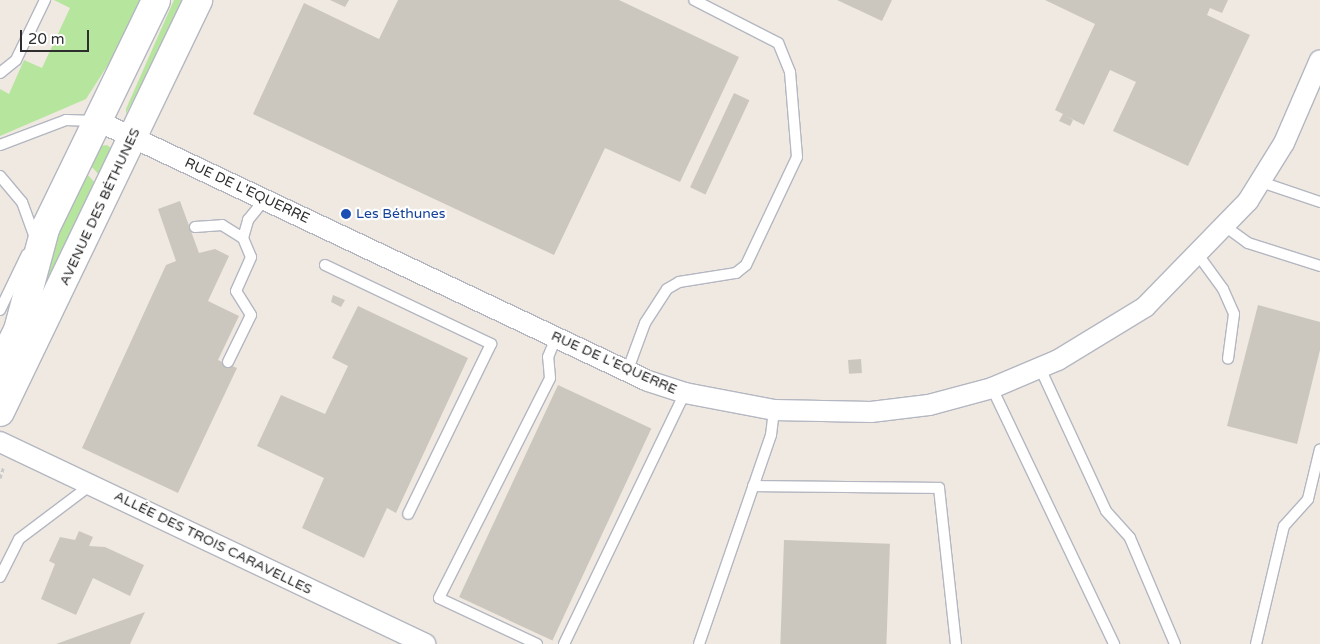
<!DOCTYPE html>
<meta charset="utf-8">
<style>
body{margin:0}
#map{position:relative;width:1320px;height:644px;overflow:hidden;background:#efe9e1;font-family:"Varela Round",sans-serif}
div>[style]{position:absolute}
.green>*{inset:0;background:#b6e59e}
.building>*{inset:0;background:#cbc7bf;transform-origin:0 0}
.path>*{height:3px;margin-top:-1.5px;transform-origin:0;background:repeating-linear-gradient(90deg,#c9c9c9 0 4px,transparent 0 6.5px)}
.roads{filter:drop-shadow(1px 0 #b4b7c1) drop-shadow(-1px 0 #b4b7c1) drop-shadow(0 1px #b4b7c1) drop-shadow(0 -1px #b4b7c1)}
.lane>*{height:10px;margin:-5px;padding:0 5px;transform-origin:5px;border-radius:5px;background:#fff}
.street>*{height:20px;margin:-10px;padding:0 10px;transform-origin:10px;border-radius:10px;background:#fff}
.secondary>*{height:28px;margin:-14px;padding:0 14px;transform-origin:14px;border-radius:14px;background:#fff}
.dots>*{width:14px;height:14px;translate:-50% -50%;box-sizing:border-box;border:2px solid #fff;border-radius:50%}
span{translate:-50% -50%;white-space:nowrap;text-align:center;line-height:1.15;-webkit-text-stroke:4.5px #fff;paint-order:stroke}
.street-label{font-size:14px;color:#2e2e2e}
.transit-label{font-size:14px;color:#164399}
.left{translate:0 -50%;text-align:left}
.scale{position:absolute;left:20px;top:30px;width:69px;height:22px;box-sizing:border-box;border:2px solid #2e2e2e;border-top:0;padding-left:6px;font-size:15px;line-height:18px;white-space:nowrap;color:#2e2e2e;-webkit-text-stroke:4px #fff;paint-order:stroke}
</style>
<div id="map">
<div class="green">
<div style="clip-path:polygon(54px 0,140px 0,113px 57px,86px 99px,0 136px,0 89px,9px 94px,24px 60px,42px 68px,70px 8px)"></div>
<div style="clip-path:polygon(174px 0,185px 0,126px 114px,126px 109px)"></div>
<div style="clip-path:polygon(107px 145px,112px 149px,102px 178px,90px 165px,100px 146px)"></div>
<div style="clip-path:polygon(86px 173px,98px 186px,38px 313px,49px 249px)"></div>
</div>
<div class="building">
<div style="clip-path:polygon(330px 0,349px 0,345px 7px)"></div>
<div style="clip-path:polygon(398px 0,619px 0,739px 57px,680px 182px,605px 148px,554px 255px,253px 114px,304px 3px,379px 39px)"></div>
<div style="clip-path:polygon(837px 0,892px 0,882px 21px)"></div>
<div style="clip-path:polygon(1045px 0,1228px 0,1222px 13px,1210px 8px,1207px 15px,1250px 35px,1188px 166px,1113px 131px,1136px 82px,1110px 70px,1084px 125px,1066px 116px,1073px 120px,1070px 126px,1059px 121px,1063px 114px,1055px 110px,1095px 24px)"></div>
<div style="left:734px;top:93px;width:17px;height:104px;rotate:25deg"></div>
<div style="clip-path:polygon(180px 201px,199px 253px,215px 249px,229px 256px,208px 301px,239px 316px,218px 360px,237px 368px,178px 493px,82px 448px,166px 265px,176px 261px,158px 209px)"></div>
<div style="clip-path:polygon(333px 295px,345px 300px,341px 307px,331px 302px)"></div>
<div style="clip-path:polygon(1258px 305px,1320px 322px,1320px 350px,1297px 444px,1227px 426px)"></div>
<div style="clip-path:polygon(358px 306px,468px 358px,396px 513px,387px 508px,364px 558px,302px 528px,324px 478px,257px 446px,281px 395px,325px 414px,348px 366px,332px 358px)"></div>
<div style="left:861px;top:359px;width:14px;height:13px;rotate:86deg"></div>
<div style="left:558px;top:385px;width:103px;height:234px;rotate:25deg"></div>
<div style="clip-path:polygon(79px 531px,93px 537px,89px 546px,105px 547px,144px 565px,130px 596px,93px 578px,76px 615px,41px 599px,55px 564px,49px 561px,60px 537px,75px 540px)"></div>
<div style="left:784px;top:540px;width:106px;height:104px;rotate:2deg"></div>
<div style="clip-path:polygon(145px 612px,130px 644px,56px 644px)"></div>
</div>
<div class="path">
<div style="left:0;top:478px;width:13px;rotate:-72deg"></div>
</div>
<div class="roads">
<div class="lane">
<div style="left:0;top:73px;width:21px;rotate:-39deg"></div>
<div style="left:16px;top:60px;width:67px;rotate:-64.2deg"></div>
<div style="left:0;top:145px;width:71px;rotate:-20.7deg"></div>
<div style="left:66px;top:120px;width:28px;rotate:2deg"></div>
<div style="left:0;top:176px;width:34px;rotate:50deg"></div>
<div style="left:22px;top:202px;width:37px;rotate:70deg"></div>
<div style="left:1261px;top:182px;width:62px;rotate:18.7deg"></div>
<div style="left:195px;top:227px;width:27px;rotate:-4deg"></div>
<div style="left:222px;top:225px;width:25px;rotate:32deg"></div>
<div style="left:1226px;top:227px;width:27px;rotate:36deg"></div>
<div style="left:1248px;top:243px;width:76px;rotate:17.7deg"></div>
<div style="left:1199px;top:256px;width:41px;rotate:54deg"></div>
<div style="left:1223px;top:289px;width:27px;rotate:66deg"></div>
<div style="left:1234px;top:314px;width:45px;rotate:97.6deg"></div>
<div style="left:325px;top:265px;width:184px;rotate:25.4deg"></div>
<div style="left:491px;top:344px;width:189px;rotate:116deg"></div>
<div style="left:0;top:310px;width:62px;rotate:-64.3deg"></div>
<div style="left:228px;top:362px;width:52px;rotate:-63.9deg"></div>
<div style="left:251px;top:315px;width:28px;rotate:-122deg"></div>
<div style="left:236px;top:291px;width:37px;rotate:-66deg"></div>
<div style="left:251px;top:257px;width:21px;rotate:-113deg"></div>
<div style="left:243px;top:238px;width:19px;rotate:-74deg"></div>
<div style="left:248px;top:220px;width:26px;rotate:-51deg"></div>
<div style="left:1040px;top:368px;width:157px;rotate:65.2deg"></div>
<div style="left:1106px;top:511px;width:36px;rotate:48deg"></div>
<div style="left:1130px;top:538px;width:115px;rotate:67deg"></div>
<div style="left:627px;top:372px;width:52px;rotate:-69.8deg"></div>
<div style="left:645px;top:323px;width:40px;rotate:-57.1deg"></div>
<div style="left:667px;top:289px;width:14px;rotate:-30deg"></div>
<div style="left:679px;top:282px;width:58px;rotate:-9deg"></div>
<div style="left:736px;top:273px;width:13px;rotate:-39deg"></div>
<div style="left:746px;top:265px;width:119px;rotate:-64.7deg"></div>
<div style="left:797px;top:157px;width:85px;rotate:-94.7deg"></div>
<div style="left:790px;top:72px;width:31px;rotate:-112deg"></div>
<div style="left:778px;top:43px;width:94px;rotate:-152.9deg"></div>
<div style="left:992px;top:388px;width:284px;rotate:64.5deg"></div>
<div style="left:753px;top:486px;width:186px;rotate:0.6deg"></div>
<div style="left:939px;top:488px;width:157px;rotate:83.8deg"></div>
<div style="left:0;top:577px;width:42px;rotate:-63.4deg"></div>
<div style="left:19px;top:539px;width:91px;rotate:-37deg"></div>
<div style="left:537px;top:644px;width:108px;rotate:-154.9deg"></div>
<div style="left:439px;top:598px;width:246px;rotate:-63.2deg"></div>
<div style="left:550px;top:378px;width:21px;rotate:-95deg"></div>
<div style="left:548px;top:357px;width:21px;rotate:-67deg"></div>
<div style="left:564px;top:644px;width:279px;rotate:-64.3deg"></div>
<div style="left:699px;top:644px;width:221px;rotate:-71deg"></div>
<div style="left:771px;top:435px;width:25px;rotate:-83deg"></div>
<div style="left:1256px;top:644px;width:121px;rotate:-76.7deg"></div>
<div style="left:1284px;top:526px;width:36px;rotate:-48deg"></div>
<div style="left:1308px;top:499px;width:51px;rotate:-76.5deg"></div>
</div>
<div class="street">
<div style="left:98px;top:121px;width:608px;rotate:25.3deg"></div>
<div style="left:648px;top:381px;width:39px;rotate:18deg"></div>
<div style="left:685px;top:393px;width:91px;rotate:10.8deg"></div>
<div style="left:774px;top:410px;width:97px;rotate:1.2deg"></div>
<div style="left:871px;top:412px;width:58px;rotate:-6.9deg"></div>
<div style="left:929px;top:405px;width:65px;rotate:-15.1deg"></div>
<div style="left:992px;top:388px;width:72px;rotate:-23deg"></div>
<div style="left:1058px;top:360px;width:102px;rotate:-31.3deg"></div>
<div style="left:1145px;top:307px;width:148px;rotate:-45.8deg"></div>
<div style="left:1248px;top:201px;width:68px;rotate:-58.2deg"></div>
<div style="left:1284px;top:143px;width:90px;rotate:-66.6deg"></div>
<div style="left:0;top:442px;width:471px;rotate:25.4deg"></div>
</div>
<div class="secondary">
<div style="left:0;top:366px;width:40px;rotate:-63.4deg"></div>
<div style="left:18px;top:330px;width:105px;rotate:-75deg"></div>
<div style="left:45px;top:229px;width:254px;rotate:-64.1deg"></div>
<div style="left:0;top:412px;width:457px;rotate:-64.3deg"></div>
</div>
</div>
<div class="dots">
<div style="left:346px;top:214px;background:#1a4fb4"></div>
</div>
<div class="street-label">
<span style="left:247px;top:191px;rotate:25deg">RUE DE L'EQUERRE</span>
<span style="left:100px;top:207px;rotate:-65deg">AVENUE DES BÉTHUNES</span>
<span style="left:614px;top:363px;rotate:24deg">RUE DE L'EQUERRE</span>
<span style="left:213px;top:543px;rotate:26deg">ALLÉE DES TROIS CARAVELLES</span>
</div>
<div class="transit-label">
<span class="left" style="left:356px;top:214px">Les Béthunes</span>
</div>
<div class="scale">20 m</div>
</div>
